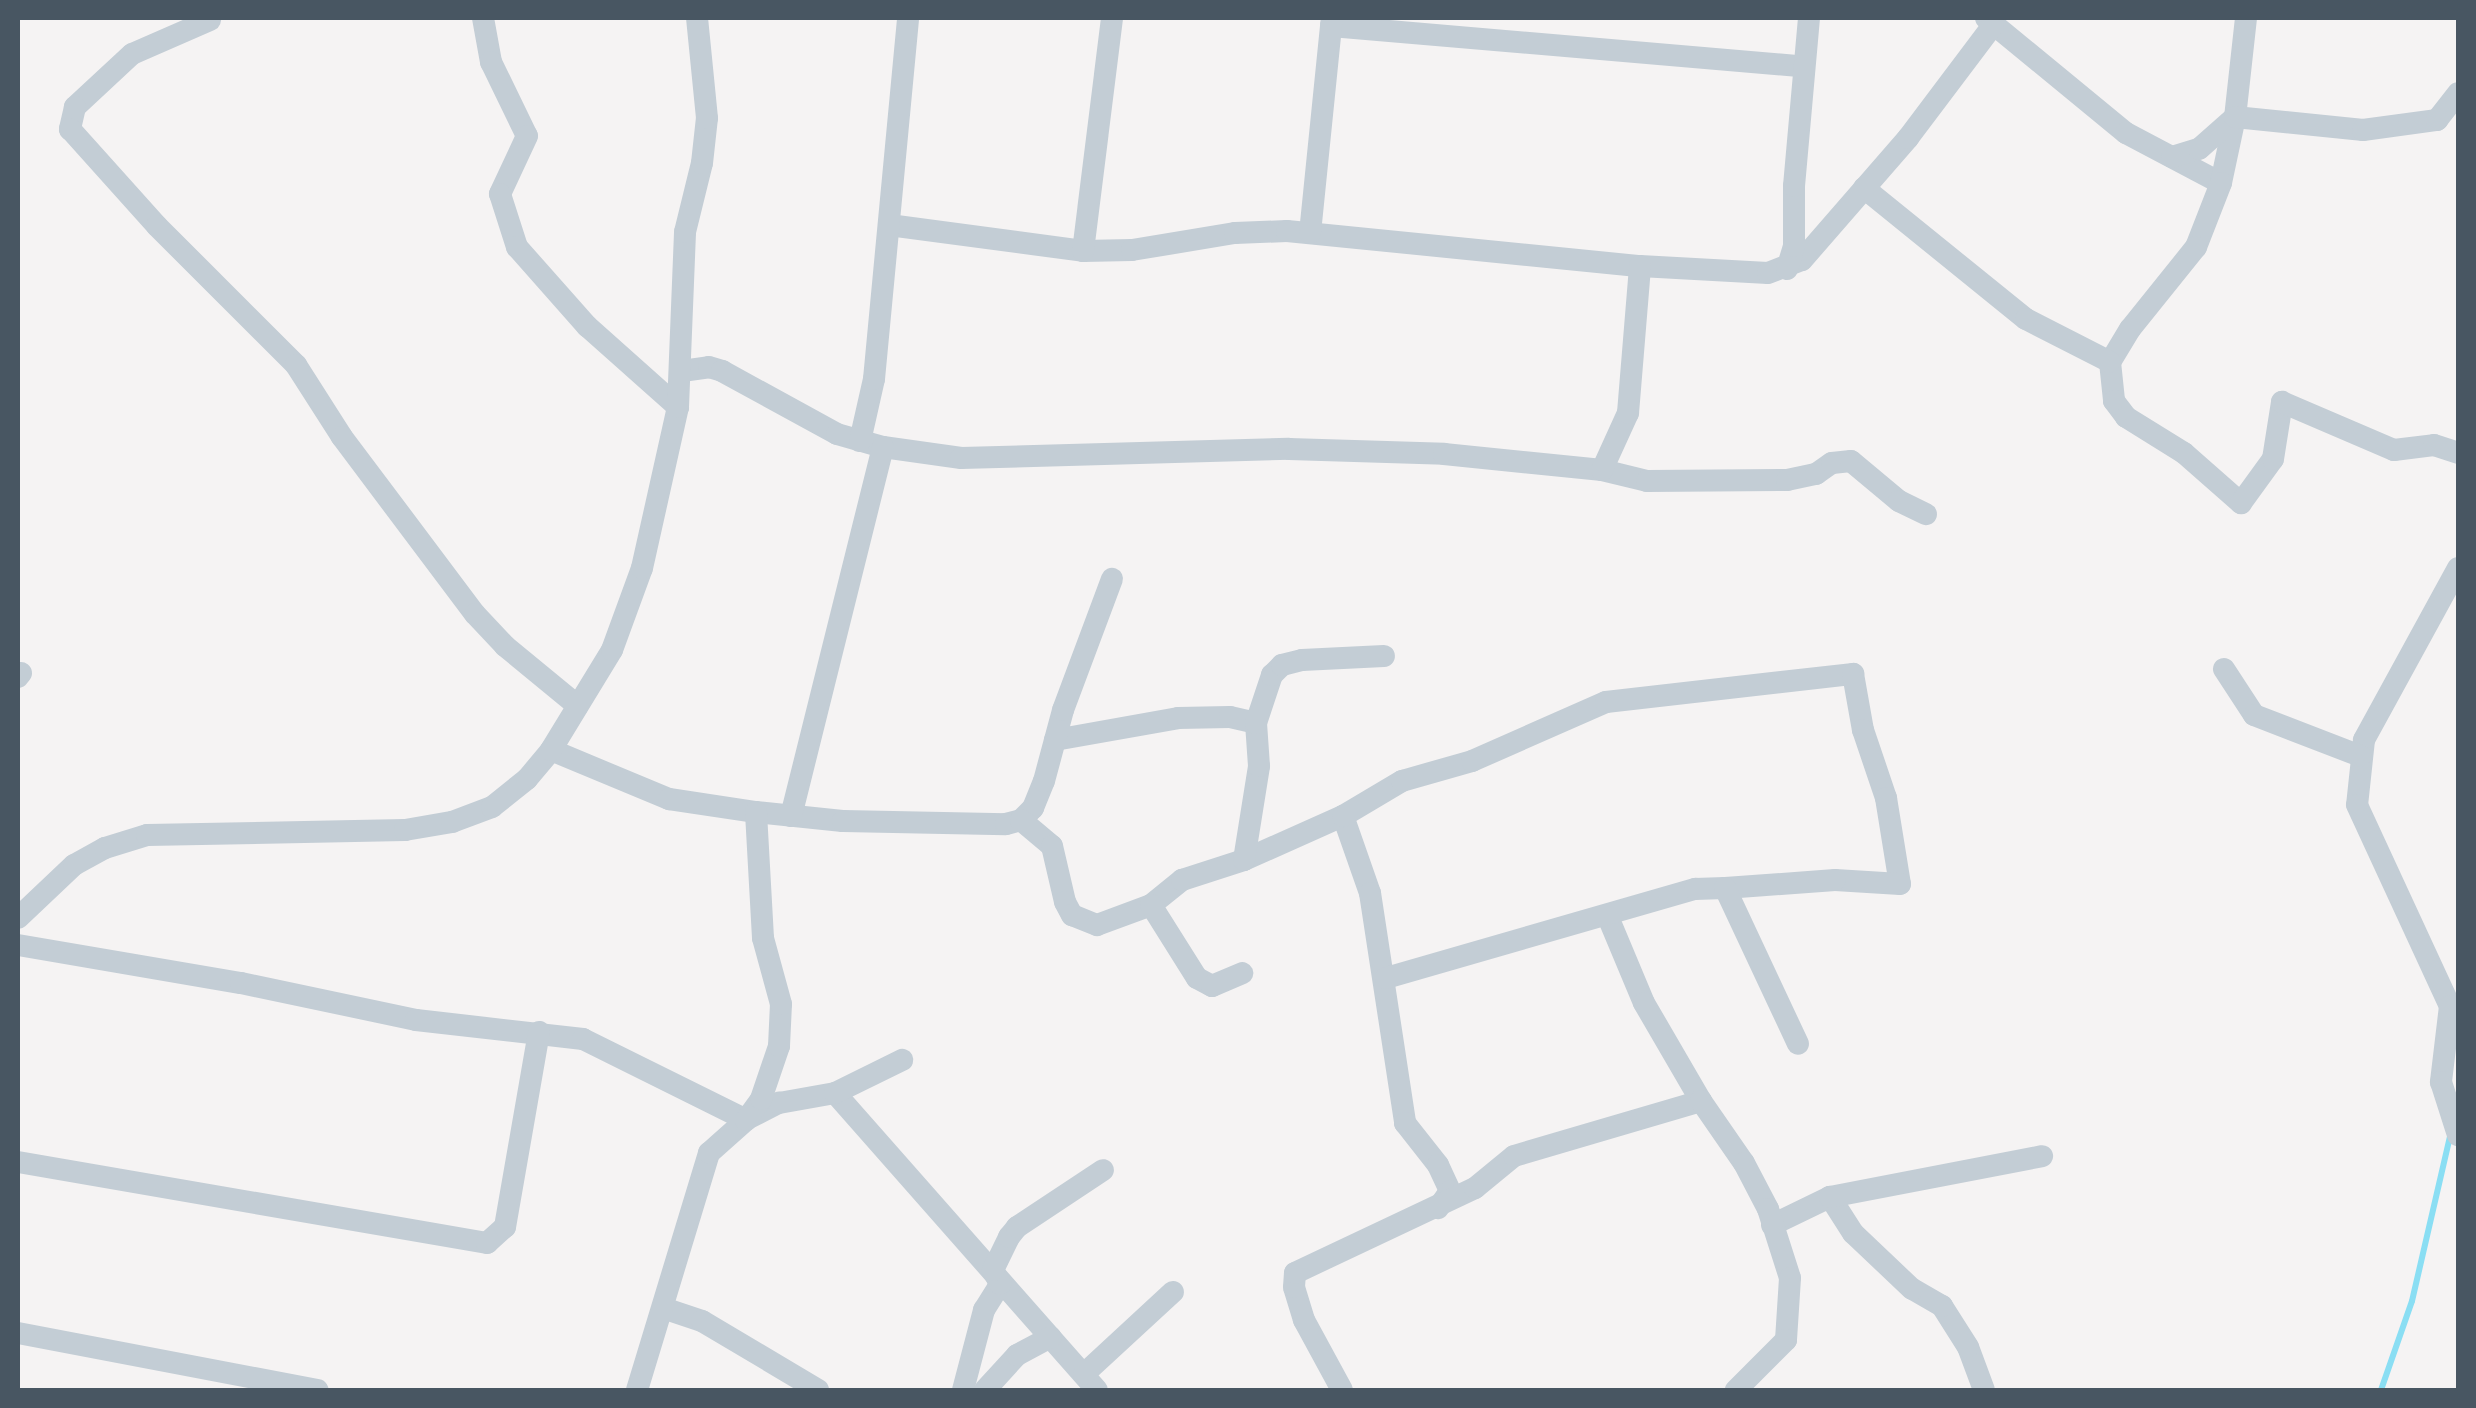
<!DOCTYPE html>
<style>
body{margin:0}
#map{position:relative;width:2476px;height:1408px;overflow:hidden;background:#f5f3f3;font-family:Inter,sans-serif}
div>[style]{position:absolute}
.stream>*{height:6px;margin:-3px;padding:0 3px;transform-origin:3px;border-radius:3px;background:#8adef3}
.minor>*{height:22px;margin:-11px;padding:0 11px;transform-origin:11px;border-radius:11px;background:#c3cdd5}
span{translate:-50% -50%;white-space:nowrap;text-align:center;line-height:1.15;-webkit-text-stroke:10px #fff;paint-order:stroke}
.frame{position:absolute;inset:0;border:20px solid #485662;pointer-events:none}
</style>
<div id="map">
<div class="stream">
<div style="left:2381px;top:1390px;width:94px;rotate:-70.8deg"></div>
<div style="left:2412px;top:1301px;width:169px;rotate:-77deg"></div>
</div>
<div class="minor">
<div style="left:483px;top:18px;width:45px;rotate:79.7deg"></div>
<div style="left:491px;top:62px;width:82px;rotate:64.1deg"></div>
<div style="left:527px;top:136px;width:64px;rotate:115deg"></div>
<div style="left:500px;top:194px;width:56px;rotate:72.2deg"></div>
<div style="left:517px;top:247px;width:106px;rotate:48.5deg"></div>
<div style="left:587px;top:326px;width:122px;rotate:41.7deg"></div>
<div style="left:1986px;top:18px;width:181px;rotate:39.4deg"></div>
<div style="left:2126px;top:133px;width:107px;rotate:27.8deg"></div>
<div style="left:2246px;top:18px;width:100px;rotate:96.3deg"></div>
<div style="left:2235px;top:117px;width:67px;rotate:102deg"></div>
<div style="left:2221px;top:183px;width:69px;rotate:111.3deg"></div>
<div style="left:2196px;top:247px;width:105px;rotate:128.8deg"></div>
<div style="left:2130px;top:329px;width:39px;rotate:121deg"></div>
<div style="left:2110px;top:362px;width:39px;rotate:84deg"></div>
<div style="left:2114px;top:401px;width:20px;rotate:53deg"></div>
<div style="left:2126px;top:417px;width:68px;rotate:31.8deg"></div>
<div style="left:2184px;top:453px;width:76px;rotate:41.3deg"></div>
<div style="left:2241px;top:503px;width:54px;rotate:-54deg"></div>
<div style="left:2273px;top:459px;width:58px;rotate:-81deg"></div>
<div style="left:2282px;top:402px;width:122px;rotate:23.2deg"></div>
<div style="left:2394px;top:450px;width:40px;rotate:-7.1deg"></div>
<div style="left:2434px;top:445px;width:25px;rotate:18deg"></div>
<div style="left:210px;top:20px;width:85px;rotate:156.4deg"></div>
<div style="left:132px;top:54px;width:78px;rotate:137.1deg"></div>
<div style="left:75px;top:107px;width:23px;rotate:103deg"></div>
<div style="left:70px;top:129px;width:130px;rotate:48.1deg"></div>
<div style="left:157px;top:226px;width:197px;rotate:45deg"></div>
<div style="left:296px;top:365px;width:85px;rotate:57.4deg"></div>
<div style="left:342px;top:437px;width:221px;rotate:53.1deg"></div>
<div style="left:475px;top:614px;width:44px;rotate:46.8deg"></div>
<div style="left:505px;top:646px;width:94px;rotate:39.4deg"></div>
<div style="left:1331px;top:26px;width:473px;rotate:4.9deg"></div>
<div style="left:2172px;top:157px;width:28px;rotate:-17deg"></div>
<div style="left:2199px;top:149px;width:48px;rotate:-41.6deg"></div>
<div style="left:2235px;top:117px;width:129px;rotate:5.8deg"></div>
<div style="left:2363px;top:130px;width:75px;rotate:-7.7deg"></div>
<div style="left:2437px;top:120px;width:34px;rotate:-52deg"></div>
<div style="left:1864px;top:188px;width:208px;rotate:39deg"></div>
<div style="left:2026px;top:319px;width:94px;rotate:27.1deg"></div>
<div style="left:889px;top:225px;width:196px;rotate:7.6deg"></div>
<div style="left:1083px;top:251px;width:49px;rotate:-1.2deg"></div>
<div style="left:1132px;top:250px;width:104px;rotate:-9.4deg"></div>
<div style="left:1235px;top:233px;width:52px;rotate:-2.2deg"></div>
<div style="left:1287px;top:231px;width:355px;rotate:5.7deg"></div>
<div style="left:1640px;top:266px;width:128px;rotate:3.1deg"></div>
<div style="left:1768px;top:273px;width:36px;rotate:-21deg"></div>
<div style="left:1802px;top:260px;width:162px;rotate:-49deg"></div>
<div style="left:1908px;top:138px;width:141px;rotate:-53deg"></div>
<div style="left:1310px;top:233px;width:216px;rotate:-84.2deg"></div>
<div style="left:1083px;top:251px;width:235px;rotate:-82.9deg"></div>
<div style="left:1787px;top:269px;width:24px;rotate:-73deg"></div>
<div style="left:1794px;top:246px;width:60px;rotate:-90deg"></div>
<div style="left:1794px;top:186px;width:169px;rotate:-84.9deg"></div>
<div style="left:682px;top:371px;width:27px;rotate:-8deg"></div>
<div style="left:709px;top:367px;width:14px;rotate:17deg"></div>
<div style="left:722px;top:371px;width:131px;rotate:28.7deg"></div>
<div style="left:837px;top:434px;width:48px;rotate:15.8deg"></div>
<div style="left:883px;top:447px;width:79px;rotate:8deg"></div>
<div style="left:961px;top:458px;width:328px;rotate:-1.6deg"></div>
<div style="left:1289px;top:449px;width:155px;rotate:1.8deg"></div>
<div style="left:1444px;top:454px;width:159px;rotate:5.8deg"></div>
<div style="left:1602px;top:470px;width:46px;rotate:13.7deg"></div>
<div style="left:1647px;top:481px;width:140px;rotate:-0.4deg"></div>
<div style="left:1787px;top:480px;width:30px;rotate:-12deg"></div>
<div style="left:1816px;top:474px;width:19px;rotate:-35deg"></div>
<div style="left:1832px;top:463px;width:19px;rotate:-6deg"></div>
<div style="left:1851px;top:461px;width:62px;rotate:39.8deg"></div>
<div style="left:1899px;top:501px;width:30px;rotate:26deg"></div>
<div style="left:860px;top:441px;width:64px;rotate:-77.3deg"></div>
<div style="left:874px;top:379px;width:363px;rotate:-84.6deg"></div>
<div style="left:1602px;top:470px;width:63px;rotate:-65.5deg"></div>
<div style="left:1628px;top:413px;width:147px;rotate:-85.3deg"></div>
<div style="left:2458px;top:568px;width:196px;rotate:118.7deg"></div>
<div style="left:2364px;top:740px;width:65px;rotate:96.1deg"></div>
<div style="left:2357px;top:805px;width:221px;rotate:65.2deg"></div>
<div style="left:2450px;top:1006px;width:77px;rotate:96.8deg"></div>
<div style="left:2441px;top:1082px;width:56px;rotate:72.2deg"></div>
<div style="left:2224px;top:669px;width:55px;rotate:56.9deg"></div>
<div style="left:2254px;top:715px;width:114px;rotate:21.1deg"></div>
<div style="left:18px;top:677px;width:5px;rotate:-53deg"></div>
<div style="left:1055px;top:740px;width:125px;rotate:-10.1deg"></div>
<div style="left:1178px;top:718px;width:52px;rotate:-1.1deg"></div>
<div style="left:1230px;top:717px;width:27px;rotate:13deg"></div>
<div style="left:551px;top:750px;width:128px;rotate:22.6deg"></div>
<div style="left:669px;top:799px;width:88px;rotate:8.5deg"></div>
<div style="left:756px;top:812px;width:87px;rotate:5.9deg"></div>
<div style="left:843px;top:821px;width:163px;rotate:1.1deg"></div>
<div style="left:1006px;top:824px;width:16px;rotate:-15deg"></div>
<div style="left:1021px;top:820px;width:17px;rotate:-45deg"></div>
<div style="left:1033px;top:808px;width:29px;rotate:-68deg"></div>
<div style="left:1044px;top:781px;width:73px;rotate:-75deg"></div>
<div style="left:1063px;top:710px;width:140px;rotate:-69.5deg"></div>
<div style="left:791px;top:816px;width:380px;rotate:-76deg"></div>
<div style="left:1343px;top:816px;width:82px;rotate:70.7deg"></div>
<div style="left:1370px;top:893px;width:233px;rotate:81.3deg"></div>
<div style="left:1405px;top:1123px;width:53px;rotate:51.8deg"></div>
<div style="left:1438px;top:1165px;width:29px;rotate:65deg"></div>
<div style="left:1450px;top:1191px;width:21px;rotate:125deg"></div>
<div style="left:1021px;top:820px;width:40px;rotate:40deg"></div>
<div style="left:1052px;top:846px;width:57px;rotate:76.9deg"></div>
<div style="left:1065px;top:902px;width:15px;rotate:62deg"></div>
<div style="left:1072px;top:915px;width:27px;rotate:22deg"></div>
<div style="left:1097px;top:925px;width:58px;rotate:-20.3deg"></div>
<div style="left:1151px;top:905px;width:40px;rotate:-39deg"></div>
<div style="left:1182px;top:880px;width:65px;rotate:-17.9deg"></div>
<div style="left:1244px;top:860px;width:108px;rotate:-24deg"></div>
<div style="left:1343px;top:816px;width:69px;rotate:-30.7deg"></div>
<div style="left:1402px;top:781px;width:73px;rotate:-15.9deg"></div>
<div style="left:1472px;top:761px;width:146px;rotate:-23.8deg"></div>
<div style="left:1606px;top:702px;width:249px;rotate:-6.5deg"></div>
<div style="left:1853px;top:674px;width:57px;rotate:79.9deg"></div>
<div style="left:1863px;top:730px;width:72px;rotate:71.3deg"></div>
<div style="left:1886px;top:798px;width:87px;rotate:80.8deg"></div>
<div style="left:1900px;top:884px;width:65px;rotate:-176.5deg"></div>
<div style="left:1835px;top:880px;width:110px;rotate:175.8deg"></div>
<div style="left:1244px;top:860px;width:95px;rotate:-80.9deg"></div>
<div style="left:1259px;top:766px;width:43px;rotate:-94deg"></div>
<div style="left:1256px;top:723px;width:51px;rotate:-71.6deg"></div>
<div style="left:1272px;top:675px;width:14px;rotate:-45deg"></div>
<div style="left:1282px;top:665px;width:21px;rotate:-14deg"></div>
<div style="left:1302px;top:660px;width:82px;rotate:-2.8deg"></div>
<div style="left:1151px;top:905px;width:86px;rotate:57.8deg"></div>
<div style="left:1197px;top:978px;width:17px;rotate:28deg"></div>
<div style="left:1212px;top:986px;width:33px;rotate:-23deg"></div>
<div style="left:1608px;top:917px;width:93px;rotate:67.3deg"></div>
<div style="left:1644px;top:1003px;width:113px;rotate:59.8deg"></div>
<div style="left:18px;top:918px;width:77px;rotate:-43.4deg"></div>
<div style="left:74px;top:865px;width:35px;rotate:-29deg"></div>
<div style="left:105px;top:848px;width:44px;rotate:-17.2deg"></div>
<div style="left:147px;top:835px;width:258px;rotate:-1.1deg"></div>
<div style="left:405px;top:830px;width:48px;rotate:-9.7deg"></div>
<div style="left:452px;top:822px;width:43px;rotate:-20.6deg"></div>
<div style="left:492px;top:807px;width:45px;rotate:-38.7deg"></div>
<div style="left:527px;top:779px;width:38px;rotate:-50deg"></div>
<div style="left:551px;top:750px;width:117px;rotate:-58.6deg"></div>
<div style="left:612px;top:650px;width:87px;rotate:-69.9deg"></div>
<div style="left:642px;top:568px;width:165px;rotate:-77.4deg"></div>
<div style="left:678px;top:407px;width:175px;rotate:-87.7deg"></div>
<div style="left:685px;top:232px;width:71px;rotate:-76.2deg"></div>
<div style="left:702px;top:163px;width:45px;rotate:-83.7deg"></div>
<div style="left:707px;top:118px;width:100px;rotate:-95.7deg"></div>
<div style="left:18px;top:945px;width:226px;rotate:9.7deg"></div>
<div style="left:241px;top:983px;width:179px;rotate:11.9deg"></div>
<div style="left:416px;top:1020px;width:168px;rotate:6.5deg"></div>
<div style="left:583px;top:1039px;width:182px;rotate:26.4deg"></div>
<div style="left:1386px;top:978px;width:322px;rotate:-16.1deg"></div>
<div style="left:1695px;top:889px;width:30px;rotate:-2deg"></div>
<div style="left:1725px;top:888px;width:172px;rotate:64.9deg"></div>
<div style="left:835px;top:1093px;width:396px;rotate:48.6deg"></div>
<div style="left:749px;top:1118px;width:34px;rotate:-27deg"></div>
<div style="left:779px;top:1103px;width:57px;rotate:-10.1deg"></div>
<div style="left:835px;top:1093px;width:75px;rotate:-26.2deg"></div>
<div style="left:18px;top:1162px;width:476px;rotate:9.8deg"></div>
<div style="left:487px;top:1243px;width:24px;rotate:-42deg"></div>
<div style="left:505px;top:1227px;width:198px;rotate:-80.1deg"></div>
<div style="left:1772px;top:1225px;width:64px;rotate:-25.8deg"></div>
<div style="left:663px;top:1308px;width:41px;rotate:18.4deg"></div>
<div style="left:702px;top:1321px;width:135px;rotate:30.7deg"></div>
<div style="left:18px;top:1333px;width:305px;rotate:10.8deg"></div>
<div style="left:1084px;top:1374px;width:121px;rotate:-42.7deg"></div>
<div style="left:637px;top:1390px;width:248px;rotate:-73.1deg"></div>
<div style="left:709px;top:1153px;width:50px;rotate:-41.7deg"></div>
<div style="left:746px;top:1120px;width:26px;rotate:-54deg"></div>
<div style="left:761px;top:1099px;width:56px;rotate:-71.2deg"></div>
<div style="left:779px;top:1046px;width:42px;rotate:-87.3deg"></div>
<div style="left:781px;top:1004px;width:68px;rotate:-105.3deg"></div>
<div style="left:763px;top:938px;width:126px;rotate:-93.2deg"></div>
<div style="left:963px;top:1390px;width:83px;rotate:-75.3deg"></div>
<div style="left:984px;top:1310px;width:31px;rotate:-58deg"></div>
<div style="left:1000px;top:1284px;width:16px;rotate:-117deg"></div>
<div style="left:993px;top:1270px;width:37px;rotate:-64deg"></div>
<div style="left:1009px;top:1237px;width:13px;rotate:-51deg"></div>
<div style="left:1017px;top:1227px;width:103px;rotate:-33.5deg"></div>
<div style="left:985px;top:1390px;width:47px;rotate:-47.6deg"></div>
<div style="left:1017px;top:1355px;width:38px;rotate:-28deg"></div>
<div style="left:1342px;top:1390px;width:80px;rotate:-118.5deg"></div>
<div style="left:1304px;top:1320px;width:34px;rotate:-107deg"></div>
<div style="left:1294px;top:1287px;width:14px;rotate:-86deg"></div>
<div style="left:1295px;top:1273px;width:199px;rotate:-25.3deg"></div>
<div style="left:1475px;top:1188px;width:50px;rotate:-39.4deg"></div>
<div style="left:1514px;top:1156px;width:195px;rotate:-16.4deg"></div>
<div style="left:1701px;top:1101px;width:75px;rotate:55.3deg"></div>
<div style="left:1744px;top:1163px;width:52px;rotate:62.4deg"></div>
<div style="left:1768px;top:1209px;width:72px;rotate:72.3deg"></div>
<div style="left:1790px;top:1278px;width:62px;rotate:93.7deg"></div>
<div style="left:1786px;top:1340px;width:71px;rotate:135deg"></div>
<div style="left:1984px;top:1390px;width:46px;rotate:-110.4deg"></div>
<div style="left:1968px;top:1347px;width:49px;rotate:-122.4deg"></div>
<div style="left:1942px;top:1306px;width:34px;rotate:-150deg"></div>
<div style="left:1912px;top:1289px;width:81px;rotate:-136.5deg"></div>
<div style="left:1853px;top:1233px;width:43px;rotate:-122.6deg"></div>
<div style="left:1830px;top:1197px;width:216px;rotate:-10.9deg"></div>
</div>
<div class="frame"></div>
</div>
